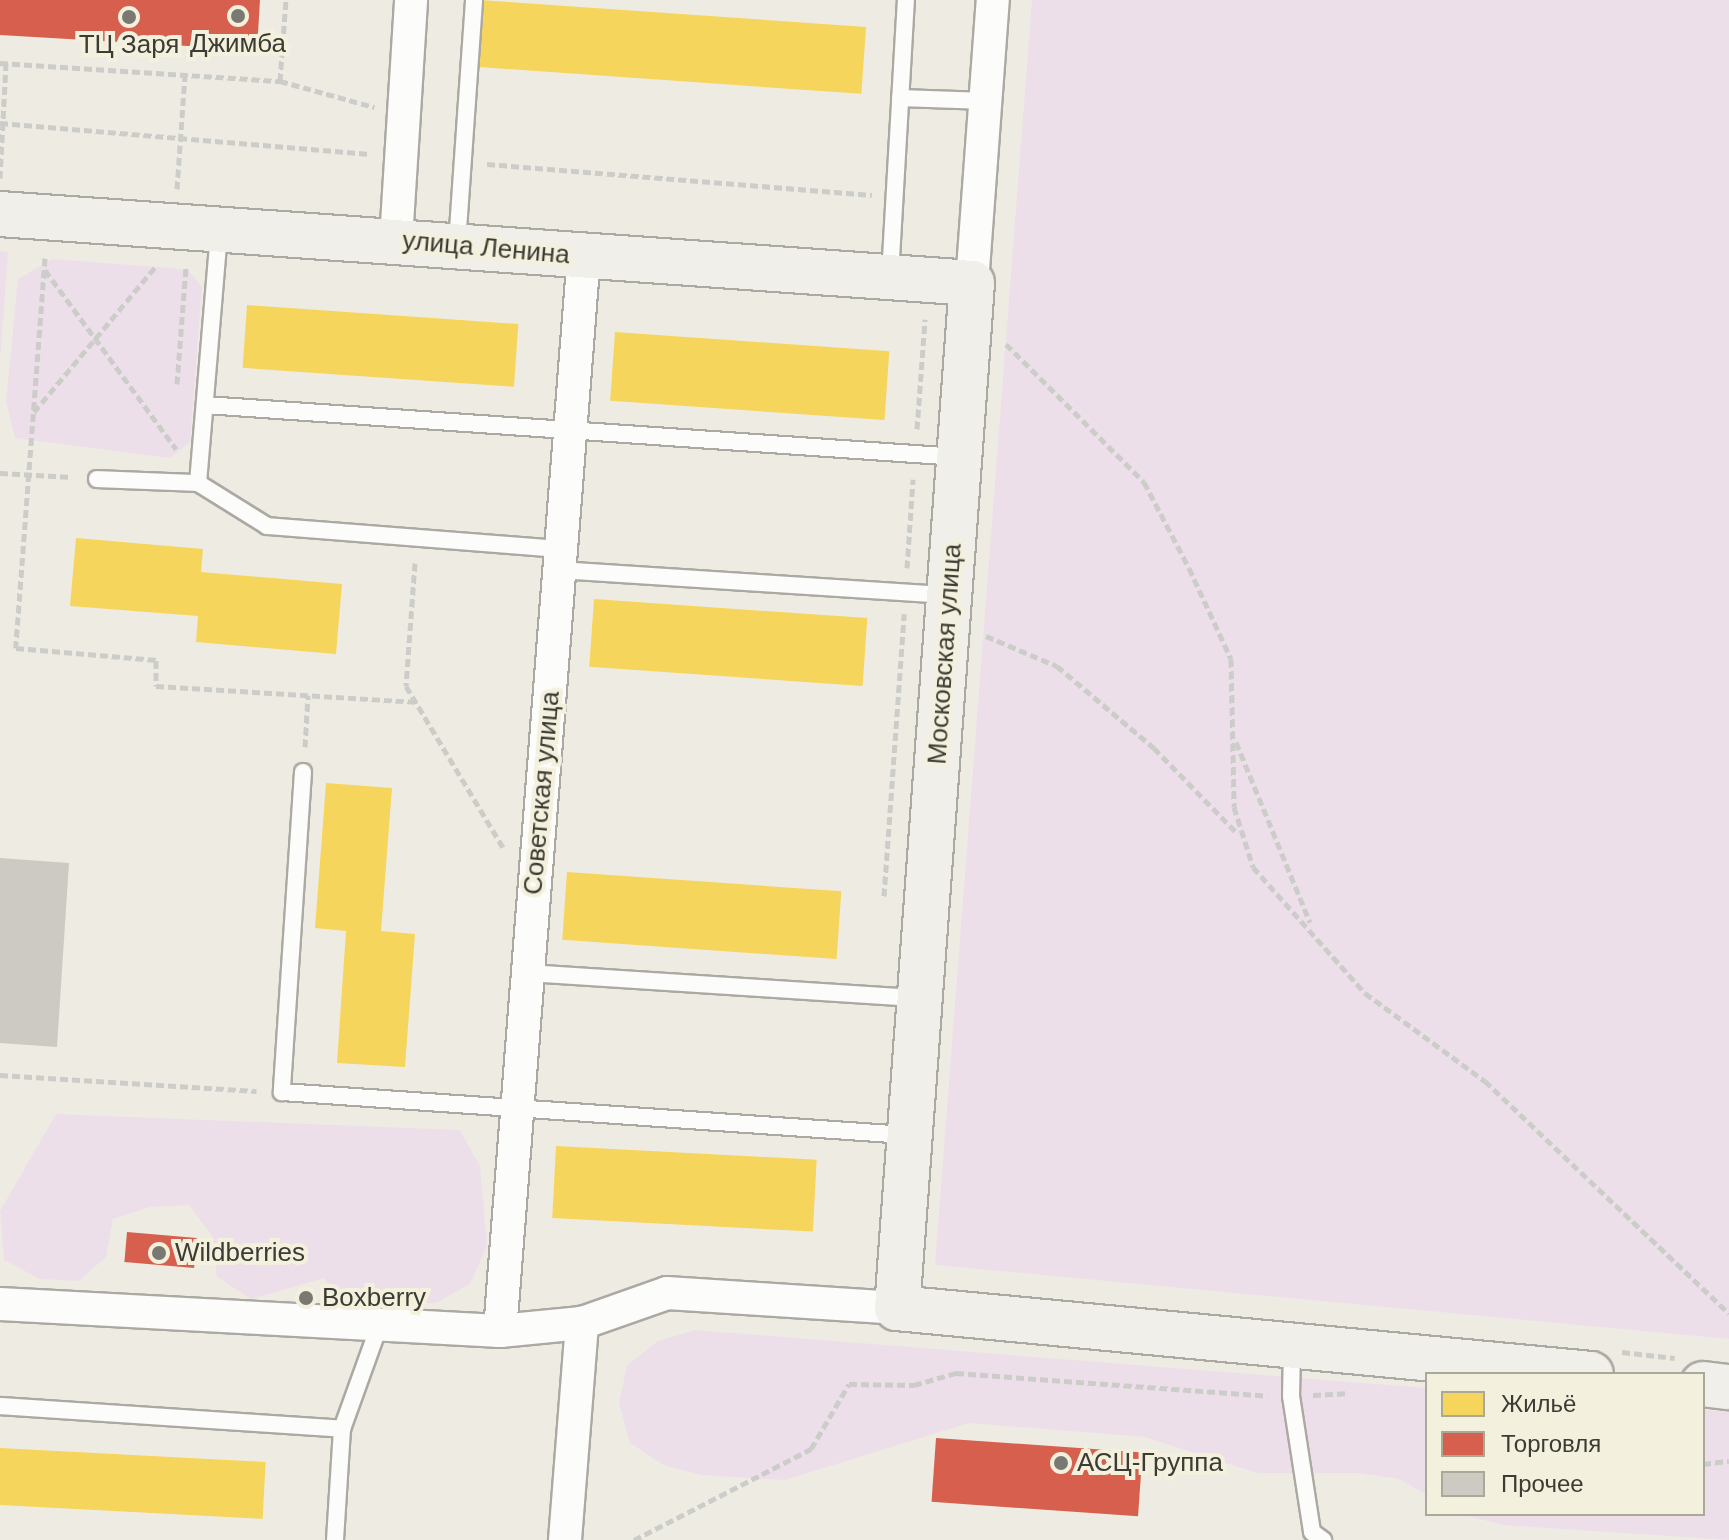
<!DOCTYPE html>
<meta charset="utf-8">
<style>
body{margin:0}
#map{position:relative;width:1729px;height:1540px;overflow:hidden;background:#eeece2;font-family:Helvetica,sans-serif}
div>[style]{position:absolute}
.green>*{inset:0;background:#eddfea}
.homes>*{inset:0;background:#f6d55c;transform-origin:0 0}
.shops>*{inset:0;background:#d6604d;transform-origin:0 0}
.building>*{inset:0;background:#cccac3}
.path>*{height:5px;margin-top:-2.5px;transform-origin:0;background:repeating-linear-gradient(90deg,#ccccc9 0 8px,transparent 0 12px)}
.roads{filter:drop-shadow(2px 0 #aba9a2) drop-shadow(-2px 0 #aba9a2) drop-shadow(0 2px #aba9a2) drop-shadow(0 -2px #aba9a2)}
.lane>*{height:16px;margin:-8px;padding:0 8px;transform-origin:8px;border-radius:8px;background:#fcfcfb}
.street>*{height:32px;margin:-16px;padding:0 16px;transform-origin:16px;border-radius:16px;background:#fcfcfb}
.secondary>*{height:44px;margin:-22px;padding:0 22px;transform-origin:22px;border-radius:22px;background:#f1efea}
.dots>*{width:22px;height:22px;translate:-50% -50%;box-sizing:border-box;border:4px solid #f3f0dd;border-radius:50%}
span{translate:-50% -50%;white-space:nowrap;text-align:center;line-height:1.15;-webkit-text-stroke:8px #f3f0dd;paint-order:stroke}
.poi-label{font-size:26px;color:#3c3b34}
.left{translate:0 -50%;text-align:left}
.street-label{font-size:26px;color:#3c3b34}
.legend{position:absolute;left:1425px;top:1372px;width:280px;height:144px;box-sizing:border-box;background:#f3f0dd;border:2px solid #aaa899;margin:0;padding:10px 14px;list-style:none;font-size:24px;color:#3c3b34}
.legend li{display:flex;align-items:center;gap:16px;height:40px}
.legend b{width:40px;border:2px solid #aaa899}
</style>
<div id="map">
<div class="green">
<div style="clip-path:polygon(1032px 0,1729px 0,1729px 1339px,935px 1265px)"></div>
<div style="clip-path:polygon(0 251px,8px 252px,0 360px)"></div>
<div style="clip-path:polygon(52px 259px,172px 268px,189px 271px,202px 287px,190px 442px,170px 458px,15px 438px,6px 401px,18px 279px)"></div>
<div style="clip-path:polygon(56px 1114px,460px 1130px,480px 1166px,487px 1246px,470px 1284px,436px 1303px,346px 1305px,324px 1278px,251px 1299px,217px 1277px,212px 1236px,189px 1205px,150px 1207px,113px 1219px,106px 1257px,79px 1281px,40px 1279px,4px 1260px,0 1211px)"></div>
<div style="clip-path:polygon(695px 1330px,1427px 1388px,1427px 1495px,1399px 1479px,1359px 1473px,1257px 1473px,1145px 1437px,969px 1423px,785px 1480px,701px 1475px,663px 1465px,630px 1443px,619px 1403px,627px 1365px,658px 1341px)"></div>
<div style="clip-path:polygon(1703px 1410px,1729px 1412px,1729px 1540px,1503px 1525px,1460px 1514px,1703px 1514px)"></div>
</div>
<div class="homes">
<div style="left:480px;top:0;width:387px;height:67px;rotate:4deg"></div>
<div style="left:247px;top:305px;width:272px;height:63px;rotate:4deg"></div>
<div style="left:615px;top:332px;width:275px;height:69px;rotate:4deg"></div>
<div style="clip-path:polygon(76px 538px,203px 549px,201px 572px,342px 584px,336px 654px,196px 642px,198px 616px,70px 606px)"></div>
<div style="left:594px;top:599px;width:274px;height:68px;rotate:4deg"></div>
<div style="clip-path:polygon(326px 783px,392px 788px,381px 931px,415px 934px,405px 1067px,337px 1063px,346px 931px,315px 928px)"></div>
<div style="left:567px;top:872px;width:275px;height:68px;rotate:4deg"></div>
<div style="left:556px;top:1146px;width:261px;height:72px;rotate:3deg"></div>
<div style="left:0;top:1448px;width:266px;height:57px;rotate:3deg"></div>
</div>
<div class="shops">
<div style="clip-path:polygon(0 0,260px 0,257px 50px,0 35px)"></div>
<div style="left:127px;top:1232px;width:70px;height:30px;rotate:5deg"></div>
<div style="left:936px;top:1438px;width:207px;height:64px;rotate:4deg"></div>
</div>
<div class="building">
<div style="clip-path:polygon(0 858px,69px 863px,57px 1047px,0 1043px)"></div>
</div>
<div class="path">
<div style="left:0;top:63px;width:281px;rotate:3.7deg"></div>
<div style="left:280px;top:81px;width:81px;rotate:-85.8deg"></div>
<div style="left:280px;top:81px;width:98px;rotate:15.5deg"></div>
<div style="left:0;top:123px;width:371px;rotate:4.8deg"></div>
<div style="left:487px;top:164px;width:386px;rotate:4.6deg"></div>
<div style="left:0;top:178px;width:115px;rotate:-87deg"></div>
<div style="left:177px;top:189px;width:115px;rotate:-86deg"></div>
<div style="left:45px;top:258px;width:391px;rotate:94.3deg"></div>
<div style="left:16px;top:648px;width:141px;rotate:4.9deg"></div>
<div style="left:156px;top:660px;width:26px;rotate:90deg"></div>
<div style="left:156px;top:686px;width:260px;rotate:3.5deg"></div>
<div style="left:45px;top:270px;width:222px;rotate:53.8deg"></div>
<div style="left:1006px;top:344px;width:195px;rotate:45deg"></div>
<div style="left:1144px;top:482px;width:97px;rotate:62.4deg"></div>
<div style="left:1189px;top:568px;width:100px;rotate:65.2deg"></div>
<div style="left:1231px;top:659px;width:148px;rotate:88.8deg"></div>
<div style="left:1234px;top:807px;width:63px;rotate:72.4deg"></div>
<div style="left:1253px;top:867px;width:169px;rotate:48.4deg"></div>
<div style="left:1365px;top:993px;width:149px;rotate:36.3deg"></div>
<div style="left:1485px;top:1081px;width:337px;rotate:43.6deg"></div>
<div style="left:177px;top:384px;width:118px;rotate:-85.6deg"></div>
<div style="left:34px;top:412px;width:190px;rotate:-50.1deg"></div>
<div style="left:917px;top:429px;width:110px;rotate:-85.8deg"></div>
<div style="left:0;top:473px;width:72px;rotate:3.2deg"></div>
<div style="left:415px;top:563px;width:123px;rotate:94.2deg"></div>
<div style="left:406px;top:686px;width:190px;rotate:59deg"></div>
<div style="left:907px;top:568px;width:89px;rotate:-86.1deg"></div>
<div style="left:986px;top:636px;width:77px;rotate:22.9deg"></div>
<div style="left:1057px;top:666px;width:127px;rotate:40.2deg"></div>
<div style="left:1154px;top:748px;width:117px;rotate:45.7deg"></div>
<div style="left:1236px;top:742px;width:195px;rotate:67.7deg"></div>
<div style="left:305px;top:747px;width:52px;rotate:-86.7deg"></div>
<div style="left:884px;top:896px;width:283px;rotate:-85.9deg"></div>
<div style="left:0;top:1075px;width:257px;rotate:3.6deg"></div>
<div style="left:1622px;top:1352px;width:53px;rotate:6.5deg"></div>
<div style="left:1313px;top:1395px;width:34px;rotate:-3deg"></div>
<div style="left:1703px;top:1464px;width:26px;rotate:-7deg"></div>
<div style="left:634px;top:1540px;width:199px;rotate:-27.2deg"></div>
<div style="left:811px;top:1449px;width:75px;rotate:-59.7deg"></div>
<div style="left:849px;top:1384px;width:65px;rotate:0.9deg"></div>
<div style="left:914px;top:1385px;width:44px;rotate:-15.9deg"></div>
<div style="left:956px;top:1373px;width:312px;rotate:4.2deg"></div>
</div>
<div class="roads">
<div class="lane">
<div style="left:900px;top:98px;width:86px;rotate:2deg"></div>
<div style="left:457px;top:244px;width:245px;rotate:-86deg"></div>
<div style="left:890px;top:276px;width:276px;rotate:-86.7deg"></div>
<div style="left:205px;top:405px;width:755px;rotate:3.95deg"></div>
<div style="left:97px;top:479px;width:101px;rotate:2.3deg"></div>
<div style="left:198px;top:483px;width:253px;rotate:-85.2deg"></div>
<div style="left:198px;top:483px;width:81px;rotate:31.9deg"></div>
<div style="left:267px;top:526px;width:295px;rotate:4.5deg"></div>
<div style="left:559px;top:570px;width:389px;rotate:3.7deg"></div>
<div style="left:303px;top:772px;width:321px;rotate:93.8deg"></div>
<div style="left:282px;top:1092px;width:625px;rotate:3.94deg"></div>
<div style="left:528px;top:973px;width:391px;rotate:3.7deg"></div>
<div style="left:1292px;top:1349px;width:47px;rotate:91.2deg"></div>
<div style="left:1291px;top:1396px;width:138px;rotate:81.2deg"></div>
<div style="left:1312px;top:1532px;width:14px;rotate:36deg"></div>
<div style="left:0;top:1406px;width:343px;rotate:3.8deg"></div>
<div style="left:335px;top:1540px;width:111px;rotate:-86.4deg"></div>
<div style="left:342px;top:1429px;width:106px;rotate:-70.2deg"></div>
</div>
<div class="street">
<div style="left:396px;top:240px;width:240px;rotate:-86.4deg"></div>
<div style="left:972px;top:283px;width:284px;rotate:-85.8deg"></div>
<div style="left:0;top:1304px;width:501px;rotate:3.09deg"></div>
<div style="left:500px;top:1331px;width:82px;rotate:-5.6deg"></div>
<div style="left:582px;top:1323px;width:90px;rotate:-19.4deg"></div>
<div style="left:667px;top:1293px;width:230px;rotate:3.7deg"></div>
<div style="left:500px;top:1331px;width:1079px;rotate:-85.54deg"></div>
<div style="left:565px;top:1540px;width:218px;rotate:-85.5deg"></div>
</div>
<div class="secondary">
<div style="left:0;top:214px;width:974px;rotate:4.06deg"></div>
<div style="left:972px;top:283px;width:1028px;rotate:94.18deg"></div>
<div style="left:897px;top:1308px;width:697px;rotate:5.43deg"></div>
<div style="left:1703px;top:1384px;width:26px;rotate:7deg"></div>
</div>
</div>
<div class="dots">
<div style="left:238px;top:16px;background:#7a7971"></div>
<div style="left:129px;top:17px;background:#7a7971"></div>
<div style="left:159px;top:1253px;background:#7a7971"></div>
<div style="left:306px;top:1298px;background:#7a7971"></div>
<div style="left:1061px;top:1463px;background:#7a7971"></div>
</div>
<div class="poi-label">
<span style="left:238px;top:44px">Джимба</span>
<span style="left:129px;top:45px">ТЦ Заря</span>
<span class="left" style="left:175px;top:1253px">Wildberries</span>
<span class="left" style="left:322px;top:1298px">Boxberry</span>
<span class="left" style="left:1077px;top:1463px">АСЦ-Группа</span>
</div>
<div class="street-label">
<span style="left:486px;top:248px;rotate:5deg">улица Ленина</span>
<span style="left:945px;top:654px;rotate:-86deg">Московская улица</span>
<span style="left:542px;top:793px;rotate:-85deg">Советская улица</span>
</div>
<ul class="legend">
<li><b style="height:22px;background:#f6d55c"></b>Жильё</li>
<li><b style="height:22px;background:#d6604d"></b>Торговля</li>
<li><b style="height:22px;background:#cccac3"></b>Прочее</li>
</ul>
</div>
